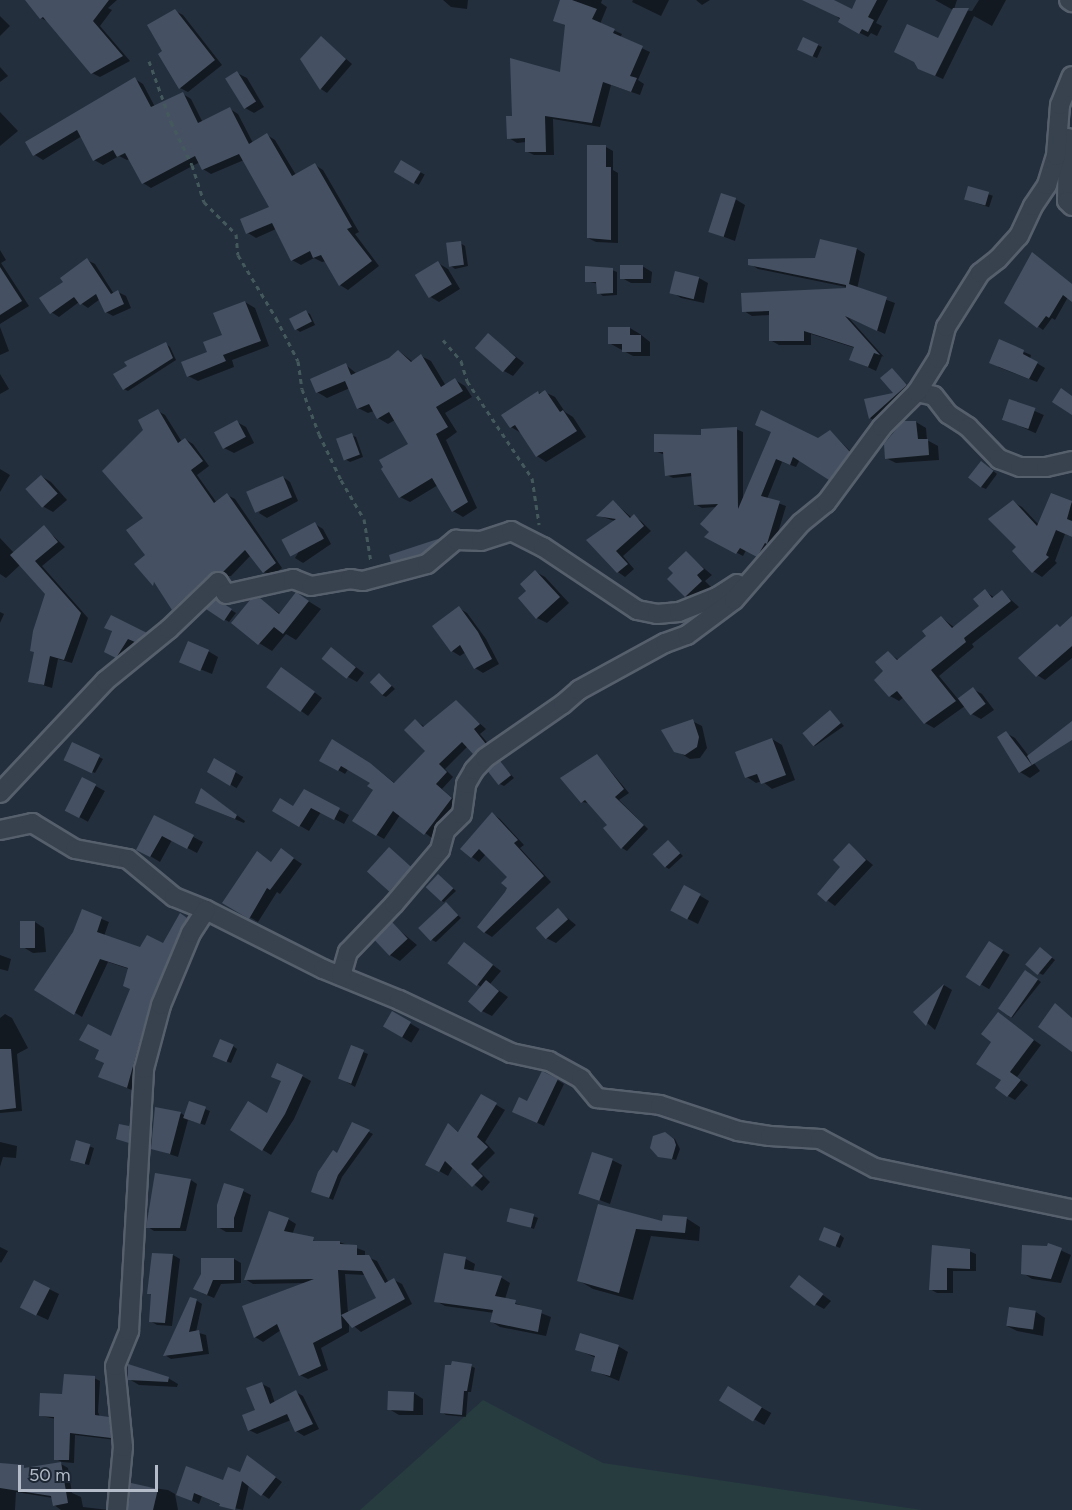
<!DOCTYPE html>
<style>
body{margin:0}
#map{position:relative;width:1072px;height:1510px;overflow:hidden;background:#242f3e;font-family:Figtree,sans-serif}
div>[style]{position:absolute}
.green>*{inset:0;background:#263c3f}
.shadow>*{inset:0;background:#0007;transform-origin:0 0}
.building>*{inset:0;background:#455162;transform-origin:0 0}
.path>*{height:3px;margin-top:-1.5px;transform-origin:0;background:repeating-linear-gradient(90deg,#44595c 0 4.5px,transparent 0 9px)}
.roads{filter:drop-shadow(2px 0 #565f6c) drop-shadow(-2px 0 #565f6c) drop-shadow(0 2px #565f6c) drop-shadow(0 -2px #565f6c)}
.minor>*{height:18px;margin:-9px;padding:0 9px;transform-origin:9px;border-radius:9px;background:#38414e}
span{translate:-50% -50%;white-space:nowrap;text-align:center;line-height:1.15;-webkit-text-stroke:4.5px #1d2633;paint-order:stroke}
.scale{position:absolute;left:18px;top:1465px;width:140px;height:27px;box-sizing:border-box;border:3px solid #b4bcc9;border-top:0;padding-left:8px;font-size:18px;line-height:21px;white-space:nowrap;color:#b4bcc9;-webkit-text-stroke:4px #1d2633;paint-order:stroke}
</style>
<div id="map">
<div class="green">
<div style="clip-path:polygon(483px 1400px,603px 1463px,922px 1510px,360px 1510px)"></div>
</div>
<div class="shadow">
<div style="clip-path:polygon(27px 0,117px 0,108px 8px,112px 10px,100px 26px,130px 61px,100px 77px,92px 73px,51px 23px,41px 18px)"></div>
<div style="clip-path:polygon(443px 0,468px 0,467px 9px,451px 7px)"></div>
<div style="clip-path:polygon(562px 0,602px 0,601px 3px,607px 7px,600px 24px,622px 34px,620px 38px,650px 52px,638px 80px,644px 84px,640px 95px,611px 85px,600px 127px,553px 119px,554px 155px,534px 155px,526px 151px,526px 142px,517px 143px,509px 138px,514px 117px,561px 74px,566px 26px,555px 20px)"></div>
<div style="clip-path:polygon(633px 0,669px 0,661px 16px,632px 2px)"></div>
<div style="clip-path:polygon(696px 0,710px 0,702px 5px)"></div>
<div style="clip-path:polygon(819px 0,831px 0,852px 11px,858px 0,888px 0,876px 23px,882px 26px,877px 36px,871px 33px,868px 37px,848px 27px)"></div>
<div style="clip-path:polygon(935px 0,957px 0,954px 9px,972px 11px,979px 0,1006px 0,992px 26px,974px 16px,943px 79px,927px 72px,939px 39px,953px 10px)"></div>
<div style="clip-path:polygon(175px 11px,183px 15px,222px 65px,188px 92px,180px 88px,164px 52px)"></div>
<div style="clip-path:polygon(0 16px,10px 26px,0 36px)"></div>
<div style="clip-path:polygon(322px 38px,352px 64px,327px 93px,321px 89px,302px 60px)"></div>
<div style="clip-path:polygon(804px 39px,822px 47px,817px 58px,803px 52px)"></div>
<div style="clip-path:polygon(0 67px,8px 76px,0 82px)"></div>
<div style="clip-path:polygon(237px 73px,247px 78px,264px 107px,254px 113px,245px 108px)"></div>
<div style="clip-path:polygon(135px 79px,143px 84px,155px 107px,183px 94px,191px 99px,203px 123px,230px 109px,238px 114px,253px 143px,267px 135px,275px 140px,296px 175px,315px 165px,323px 170px,359px 232px,355px 234px,379px 266px,348px 290px,340px 285px,326px 261px,322px 262px,314px 258px,301px 265px,292px 260px,276px 229px,256px 238px,248px 233px,272px 208px,244px 160px,211px 174px,203px 169px,200px 162px,151px 188px,143px 183px,130px 159px,127px 160px,119px 156px,103px 165px,94px 160px,82px 136px,43px 160px,35px 155px,27px 143px)"></div>
<div style="clip-path:polygon(0 112px,18px 131px,0 146px)"></div>
<div style="clip-path:polygon(606px 147px,613px 151px,613px 170px,618px 173px,618px 243px,596px 242px,588px 238px)"></div>
<div style="left:402px;top:162px;width:26px;height:12px;rotate:29deg"></div>
<div style="left:969px;top:188px;width:25px;height:12px;rotate:18deg"></div>
<div style="clip-path:polygon(735px 199px,745px 205px,735px 241px,711px 232px)"></div>
<div style="clip-path:polygon(821px 241px,857px 249px,865px 254px,857px 289px,895px 303px,885px 334px,849px 318px,884px 357px,882px 356px,876px 371px,851px 359px,855px 348px,811px 334px,811px 345px,779px 345px,770px 340px,770px 315px,752px 316px,744px 311px,851px 288px,758px 269px,750px 264px,816px 260px)"></div>
<div style="clip-path:polygon(460px 243px,465px 246px,468px 266px,455px 269px,451px 266px)"></div>
<div style="clip-path:polygon(0 250px,6px 260px,1px 263px,29px 306px,0 324px)"></div>
<div style="clip-path:polygon(87px 260px,95px 264px,114px 294px,118px 292px,126px 296px,131px 308px,113px 316px,106px 312px,100px 299px,88px 308px,79px 302px,59px 317px,51px 312px,65px 282px)"></div>
<div style="clip-path:polygon(438px 263px,448px 269px,460px 289px,439px 302px,429px 296px,417px 276px)"></div>
<div style="clip-path:polygon(642px 266px,652px 272px,651px 283px,631px 283px,622px 278px)"></div>
<div style="clip-path:polygon(612px 270px,617px 272px,617px 295px,603px 296px,599px 293px,598px 284px,586px 281px)"></div>
<div style="clip-path:polygon(699px 278px,708px 283px,704px 303px,681px 298px,672px 292px)"></div>
<div style="clip-path:polygon(1072px 284px,1072px 300px,1068px 297px,1055px 320px,1052px 318px,1043px 330px,1006px 303px)"></div>
<div style="clip-path:polygon(245px 302px,255px 308px,269px 346px,232px 360px,234px 367px,198px 381px,188px 376px,224px 336px)"></div>
<div style="clip-path:polygon(306px 312px,310px 314px,315px 325px,300px 332px,296px 329px)"></div>
<div style="clip-path:polygon(0 327px,9px 351px,0 355px)"></div>
<div style="clip-path:polygon(609px 328px,630px 328px,640px 334px,650px 342px,650px 356px,633px 356px,609px 343px)"></div>
<div style="clip-path:polygon(488px 335px,524px 363px,513px 376px,504px 371px)"></div>
<div style="clip-path:polygon(999px 341px,1031px 355px,1030px 359px,1045px 368px,1037px 382px,998px 367px)"></div>
<div style="clip-path:polygon(166px 344px,170px 347px,176px 360px,128px 391px,124px 389px)"></div>
<div style="clip-path:polygon(399px 351px,413px 362px,421px 356px,431px 361px,446px 386px,455px 380px,465px 386px,472px 397px,445px 413px,457px 432px,446px 440px,477px 508px,463px 517px,453px 511px,438px 485px,410px 502px,400px 497px,410px 445px,395px 420px,388px 424px,378px 418px,374px 411px,368px 413px,358px 408px,350px 388px,327px 398px,317px 392px,346px 365px,357px 374px,390px 359px)"></div>
<div style="clip-path:polygon(892px 370px,913px 390px,877px 422px,870px 418px,866px 401px,896px 393px)"></div>
<div style="clip-path:polygon(0 374px,9px 389px,0 394px)"></div>
<div style="clip-path:polygon(545px 392px,555px 397px,565px 412px,573px 417px,586px 437px,546px 462px,537px 456px,521px 433px,511px 427px,538px 393px)"></div>
<div style="left:1010px;top:400px;width:37px;height:20px;rotate:24deg"></div>
<div style="clip-path:polygon(158px 411px,165px 415px,182px 442px,185px 439px,193px 444px,209px 466px,197px 475px,217px 503px,227px 495px,235px 499px,282px 568px,272px 576px,264px 572px,251px 555px,231px 576px,218px 577px,181px 613px,174px 609px,160px 588px,136px 564px,147px 555px,145px 430px)"></div>
<div style="clip-path:polygon(237px 422px,246px 427px,254px 443px,234px 453px,224px 448px)"></div>
<div style="clip-path:polygon(916px 422px,926px 428px,927px 440px,938px 446px,939px 460px,896px 463px,886px 458px)"></div>
<div style="clip-path:polygon(736px 429px,743px 432px,743px 500px,772px 432px,818px 440px,830px 431px,855px 456px,836px 483px,800px 459px,796px 467px,782px 462px,767px 499px,786px 506px,774px 546px,764px 559px,746px 550px,743px 556px,712px 540px,711px 531px,717px 507px,702px 508px,695px 504px,693px 476px,673px 478px,667px 475px,665px 455px,655px 451px)"></div>
<div style="clip-path:polygon(351px 435px,356px 437px,363px 457px,350px 462px,345px 459px)"></div>
<div style="clip-path:polygon(986px 465px,997px 474px,986px 489px,981px 487px)"></div>
<div style="clip-path:polygon(0 469px,10px 475px,0 492px)"></div>
<div style="clip-path:polygon(41px 476px,51px 482px,67px 500px,53px 512px,44px 507px)"></div>
<div style="clip-path:polygon(283px 477px,290px 482px,298px 501px,267px 518px,259px 513px)"></div>
<div style="clip-path:polygon(1052px 495px,1072px 503px,1072px 537px,1065px 534px,1055px 561px,1057px 563px,1042px 577px,1033px 571px,1019px 547px,1013px 502px,1022px 507px,1039px 525px)"></div>
<div style="clip-path:polygon(614px 502px,632px 518px,634px 516px,641px 521px,651px 531px,623px 556px,634px 569px,625px 577px,618px 572px,588px 540px,615px 521px,599px 516px)"></div>
<div style="clip-path:polygon(315px 524px,323px 529px,331px 544px,303px 563px,295px 558px)"></div>
<div style="clip-path:polygon(44px 527px,65px 547px,42px 566px,88px 618px,72px 663px,58px 659px,52px 688px,30px 681px,46px 594px,20px 565px,6px 578px,0 574px,0 538px,14px 553px)"></div>
<div style="clip-path:polygon(441px 540px,444px 541px,426px 556px,397px 563px,392px 561px,391px 556px)"></div>
<div style="clip-path:polygon(686px 553px,712px 575px,705px 581px,711px 587px,695px 601px,686px 596px,675px 573px)"></div>
<div style="clip-path:polygon(536px 572px,545px 577px,569px 603px,547px 623px,537px 618px,528px 591px)"></div>
<div style="clip-path:polygon(985px 591px,995px 598px,1002px 592px,1019px 607px,972px 644px,974px 647px,939px 676px,958px 699px,973px 689px,982px 694px,994px 710px,981px 719px,972px 714px,965px 706px,934px 728px,925px 723px,904px 697px,899px 701px,890px 696px,885px 672px,888px 653px,899px 660px,928px 637px,941px 617px,955px 628px,981px 606px)"></div>
<div style="clip-path:polygon(297px 594px,321px 609px,296px 640px,286px 634px,272px 651px,259px 643px,259px 600px,281px 614px)"></div>
<div style="clip-path:polygon(216px 601px,236px 613px,229px 622px,208px 609px)"></div>
<div style="clip-path:polygon(459px 608px,467px 613px,486px 639px,499px 664px,483px 673px,475px 668px,466px 652px,460px 656px,452px 651px)"></div>
<div style="clip-path:polygon(0 612px,4px 614px,0 623px)"></div>
<div style="clip-path:polygon(111px 617px,146px 634px,153px 638px,144px 646px,136px 642px,124px 661px,113px 656px)"></div>
<div style="clip-path:polygon(1072px 620px,1072px 658px,1045px 680px,1037px 675px,1061px 628px)"></div>
<div style="clip-path:polygon(332px 649px,364px 673px,357px 682px,348px 677px)"></div>
<div style="clip-path:polygon(208px 651px,218px 657px,212px 674px,183px 662px)"></div>
<div style="clip-path:polygon(289px 673px,322px 698px,308px 716px,268px 687px)"></div>
<div style="clip-path:polygon(380px 674px,395px 689px,386px 697px,382px 695px)"></div>
<div style="clip-path:polygon(456px 702px,486px 729px,480px 734px,492px 748px,481px 757px,468px 746px,445px 769px,453px 777px,442px 789px,458px 803px,432px 838px,400px 815px,384px 839px,377px 835px,375px 790px,372px 782px,349px 768px,345px 774px,321px 760px,333px 741px,377px 769px,396px 784px,427px 751px,416px 721px,425px 727px)"></div>
<div style="clip-path:polygon(830px 711px,844px 726px,815px 746px,811px 743px)"></div>
<div style="clip-path:polygon(692px 721px,702px 726px,707px 748px,700px 758px,690px 759px,680px 753px)"></div>
<div style="clip-path:polygon(1006px 733px,1015px 738px,1040px 771px,1030px 778px,1020px 772px)"></div>
<div style="clip-path:polygon(772px 739px,782px 745px,795px 780px,772px 789px,762px 781px,756px 783px,747px 777px)"></div>
<div style="clip-path:polygon(72px 744px,103px 759px,95px 773px,70px 762px)"></div>
<div style="clip-path:polygon(597px 755px,629px 793px,619px 800px,648px 829px,627px 851px,622px 848px,609px 826px,589px 803px,582px 802px)"></div>
<div style="left:215px;top:760px;width:33px;height:13px;rotate:31deg"></div>
<div style="clip-path:polygon(500px 763px,514px 778px,504px 786px,500px 784px)"></div>
<div style="left:83px;top:779px;width:25px;height:35px;rotate:29deg"></div>
<div style="clip-path:polygon(304px 791px,349px 815px,344px 824px,321px 812px,309px 831px,274px 811px,294px 808px)"></div>
<div style="clip-path:polygon(209px 795px,245px 821px,244px 823px,197px 803px)"></div>
<div style="clip-path:polygon(493px 814px,500px 819px,524px 845px,520px 848px,551px 882px,492px 937px,484px 932px,507px 893px,509px 877px,486px 854px,479px 862px,472px 857px)"></div>
<div style="clip-path:polygon(155px 817px,203px 842px,197px 853px,172px 840px,160px 862px,145px 853px)"></div>
<div style="clip-path:polygon(668px 842px,683px 856px,669px 869px,664px 866px)"></div>
<div style="clip-path:polygon(849px 845px,873px 865px,835px 906px,819px 894px,842px 867px)"></div>
<div style="clip-path:polygon(389px 849px,419px 873px,400px 896px,391px 890px)"></div>
<div style="clip-path:polygon(290px 856px,302px 864px,280px 894px,277px 892px,258px 922px,224px 902px,272px 863px)"></div>
<div style="clip-path:polygon(439px 876px,456px 891px,444px 902px,440px 900px)"></div>
<div style="clip-path:polygon(685px 887px,709px 901px,698px 924px,682px 916px)"></div>
<div style="clip-path:polygon(446px 904px,461px 918px,436px 942px,432px 940px)"></div>
<div style="clip-path:polygon(558px 910px,576px 925px,556px 943px,546px 938px)"></div>
<div style="clip-path:polygon(82px 911px,109px 922px,104px 936px,141px 949px,163px 945px,180px 915px,194px 923px,134px 1091px,100px 1077px,111px 1038px,132px 990px,129px 969px,108px 962px,82px 1017px,37px 989px,74px 933px)"></div>
<div style="clip-path:polygon(35px 922px,44px 928px,46px 952px,33px 953px,23px 947px)"></div>
<div style="clip-path:polygon(392px 924px,417px 945px,400px 961px,390px 955px)"></div>
<div style="left:990px;top:943px;width:23px;height:40px;rotate:31deg"></div>
<div style="clip-path:polygon(465px 944px,501px 971px,490px 984px,508px 997px,492px 1016px,482px 1011px,481px 987px,449px 963px)"></div>
<div style="clip-path:polygon(1044px 952px,1055px 960px,1043px 975px,1039px 973px)"></div>
<div style="clip-path:polygon(0 955px,11px 959px,8px 971px,0 969px)"></div>
<div style="clip-path:polygon(1030px 974px,1041px 982px,1012px 1018px,1008px 1016px)"></div>
<div style="clip-path:polygon(944px 985px,952px 990px,935px 1030px,915px 1012px)"></div>
<div style="left:393px;top:1013px;width:31px;height:16px;rotate:31deg"></div>
<div style="clip-path:polygon(5px 1014px,12px 1018px,28px 1048px,17px 1054px,22px 1111px,0 1113px,0 1018px)"></div>
<div style="clip-path:polygon(998px 1014px,1041px 1045px,1017px 1077px,1028px 1085px,1015px 1100px,1008px 1096px,993px 1042px)"></div>
<div style="clip-path:polygon(233px 1046px,237px 1049px,231px 1063px,218px 1058px)"></div>
<div style="clip-path:polygon(363px 1052px,368px 1054px,355px 1087px,340px 1078px)"></div>
<div style="clip-path:polygon(302px 1076px,311px 1081px,294px 1119px,271px 1155px,263px 1150px,268px 1115px)"></div>
<div style="clip-path:polygon(557px 1080px,564px 1084px,544px 1126px,521px 1115px,528px 1103px)"></div>
<div style="clip-path:polygon(481px 1096px,505px 1110px,485px 1142px,495px 1153px,478px 1170px,490px 1182px,482px 1191px,453px 1167px,448px 1176px,427px 1164px,449px 1125px,459px 1132px)"></div>
<div style="clip-path:polygon(189px 1103px,210px 1111px,205px 1125px,188px 1120px,178px 1157px,152px 1148px,181px 1113px,185px 1116px)"></div>
<div style="clip-path:polygon(353px 1124px,373px 1134px,342px 1177px,333px 1200px,317px 1193px)"></div>
<div style="clip-path:polygon(129px 1127px,133px 1130px,133px 1144px,118px 1138px)"></div>
<div style="clip-path:polygon(665px 1134px,675px 1139px,680px 1149px,676px 1160px,659px 1155px)"></div>
<div style="clip-path:polygon(0 1142px,17px 1146px,16px 1158px,3px 1157px,0 1167px)"></div>
<div style="clip-path:polygon(77px 1142px,94px 1148px,89px 1165px,76px 1162px)"></div>
<div style="clip-path:polygon(612px 1160px,622px 1165px,610px 1204px,581px 1193px)"></div>
<div style="clip-path:polygon(191px 1180px,197px 1184px,186px 1231px,154px 1231px,148px 1227px)"></div>
<div style="clip-path:polygon(243px 1191px,251px 1195px,242px 1232px,226px 1232px,218px 1227px)"></div>
<div style="clip-path:polygon(599px 1205px,664px 1223px,686px 1218px,700px 1227px,699px 1241px,651px 1236px,633px 1300px,593px 1289px,578px 1280px)"></div>
<div style="clip-path:polygon(533px 1216px,538px 1218px,534px 1229px,508px 1220px)"></div>
<div style="clip-path:polygon(evenodd,288px 1219px,296px 1224px,292px 1235px,319px 1242px,339px 1242px,365px 1251px,365px 1256px,377px 1261px,389px 1283px,394px 1280px,402px 1284px,412px 1304px,361px 1332px,349px 1322px,349px 1332px,321px 1348px,328px 1370px,308px 1379px,300px 1375px,281px 1330px,263px 1342px,255px 1337px,244px 1307px,307px 1283px,253px 1284px,245px 1279px,288px 1219px,345px 1274px,365px 1275px,378px 1299px,348px 1313px,345px 1274px)"></div>
<div style="clip-path:polygon(840px 1235px,844px 1238px,840px 1248px,824px 1241px)"></div>
<div style="clip-path:polygon(1049px 1245px,1071px 1255px,1061px 1283px,1032px 1279px,1023px 1273px)"></div>
<div style="clip-path:polygon(0 1247px,8px 1251px,1px 1263px,0 1262px)"></div>
<div style="clip-path:polygon(933px 1247px,969px 1251px,976px 1254px,976px 1271px,953px 1271px,953px 1293px,937px 1293px,930px 1289px)"></div>
<div style="clip-path:polygon(153px 1254px,173px 1255px,180px 1259px,172px 1326px,157px 1325px,150px 1321px,152px 1295px,149px 1293px)"></div>
<div style="clip-path:polygon(445px 1254px,466px 1259px,475px 1264px,473px 1273px,502px 1278px,510px 1283px,505px 1299px,551px 1317px,546px 1336px,500px 1327px,492px 1322px,494px 1313px,445px 1306px,436px 1301px)"></div>
<div style="clip-path:polygon(234px 1259px,241px 1263px,241px 1283px,221px 1284px,214px 1298px,202px 1293px,202px 1274px)"></div>
<div style="clip-path:polygon(799px 1277px,831px 1301px,824px 1309px,815px 1304px)"></div>
<div style="clip-path:polygon(35px 1282px,59px 1294px,48px 1320px,33px 1313px)"></div>
<div style="clip-path:polygon(196px 1300px,202px 1304px,196px 1332px,206px 1335px,209px 1354px,171px 1359px,165px 1355px)"></div>
<div style="clip-path:polygon(1036px 1312px,1045px 1318px,1043px 1336px,1017px 1331px,1007px 1326px)"></div>
<div style="clip-path:polygon(618px 1346px,628px 1352px,619px 1381px,592px 1370px,596px 1358px,576px 1349px)"></div>
<div style="clip-path:polygon(471px 1366px,475px 1368px,471px 1392px,468px 1392px,466px 1417px,446px 1415px,442px 1412px)"></div>
<div style="clip-path:polygon(94px 1378px,100px 1381px,98px 1412px,100px 1417px,114px 1422px,116px 1440px,75px 1435px,74px 1463px,62px 1462px,56px 1459px,56px 1419px,41px 1416px,63px 1395px)"></div>
<div style="clip-path:polygon(168px 1378px,178px 1384px,177px 1387px,139px 1385px,129px 1379px)"></div>
<div style="clip-path:polygon(262px 1384px,270px 1388px,275px 1403px,296px 1392px,303px 1396px,319px 1429px,304px 1436px,296px 1431px,291px 1420px,257px 1434px,249px 1430px,257px 1411px)"></div>
<div style="left:728px;top:1388px;width:50px;height:14px;rotate:30deg"></div>
<div style="clip-path:polygon(414px 1393px,423px 1399px,423px 1415px,399px 1415px,389px 1409px)"></div>
<div style="clip-path:polygon(248px 1457px,282px 1482px,269px 1499px,249px 1485px,243px 1510px,221px 1505px,202px 1496px,199px 1504px,177px 1494px,224px 1482px,241px 1473px)"></div>
<div style="clip-path:polygon(0 1464px,29px 1469px,61px 1464px,68px 1468px,72px 1493px,81px 1497px,83px 1507px,109px 1510px,61px 1510px,54px 1505px,53px 1498px,16px 1492px,15px 1510px,0 1510px)"></div>
<div style="clip-path:polygon(132px 1485px,168px 1490px,175px 1494px,178px 1510px,129px 1510px)"></div>
</div>
<div class="building">
<div style="clip-path:polygon(25px 0,109px 0,93px 21px,123px 56px,91px 74px,43px 17px,40px 19px)"></div>
<div style="clip-path:polygon(560px 0,572px 0,597px 9px,592px 19px,615px 29px,613px 33px,643px 46px,630px 76px,637px 78px,631px 92px,603px 82px,592px 123px,545px 116px,546px 152px,525px 152px,525px 138px,507px 139px,506px 116px,512px 116px,510px 58px,560px 72px,565px 25px,553px 21px)"></div>
<div style="clip-path:polygon(802px 0,834px 0,852px 9px,856px 0,877px 0,868px 17px,874px 20px,868px 32px,862px 29px,859px 34px,838px 22px,840px 18px)"></div>
<div style="clip-path:polygon(953px 8px,969px 8px,935px 76px,918px 69px,914px 62px,894px 52px,907px 24px,938px 38px)"></div>
<div style="clip-path:polygon(175px 9px,215px 60px,179px 89px,158px 54px,162px 51px,147px 25px)"></div>
<div style="clip-path:polygon(321px 36px,346px 59px,320px 90px,300px 59px)"></div>
<div style="left:803px;top:37px;width:17px;height:14px;rotate:25deg"></div>
<div style="left:237px;top:71px;width:36px;height:14px;rotate:58deg"></div>
<div style="clip-path:polygon(135px 77px,151px 107px,183px 92px,198px 123px,230px 107px,249px 144px,267px 133px,292px 176px,315px 163px,352px 227px,347px 229px,372px 261px,339px 286px,321px 255px,313px 258px,310px 251px,291px 261px,272px 223px,246px 234px,240px 219px,269px 207px,239px 154px,202px 170px,195px 156px,142px 184px,125px 153px,117px 157px,113px 150px,93px 161px,77px 130px,33px 156px,25px 142px)"></div>
<div style="clip-path:polygon(587px 145px,606px 145px,606px 167px,611px 167px,611px 240px,587px 238px)"></div>
<div style="left:401px;top:160px;width:23px;height:14px;rotate:31deg"></div>
<div style="left:968px;top:186px;width:22px;height:14px;rotate:16deg"></div>
<div style="left:721px;top:193px;width:16px;height:41px;rotate:18deg"></div>
<div style="clip-path:polygon(820px 239px,857px 248px,849px 284px,887px 297px,877px 331px,845px 316px,880px 355px,874px 353px,868px 367px,849px 360px,854px 347px,804px 331px,804px 341px,769px 341px,769px 311px,742px 312px,741px 293px,846px 288px,846px 285px,748px 265px,748px 259px,815px 258px)"></div>
<div style="left:461px;top:241px;width:24px;height:15px;rotate:83deg"></div>
<div style="clip-path:polygon(1032px 252px,1072px 284px,1072px 302px,1063px 295px,1049px 318px,1046px 316px,1037px 328px,1004px 303px)"></div>
<div style="clip-path:polygon(87px 258px,111px 294px,118px 290px,124px 304px,105px 313px,96px 294px,80px 305px,74px 297px,50px 314px,39px 298px,63px 282px,60px 278px)"></div>
<div style="left:438px;top:261px;width:27px;height:27px;rotate:59deg"></div>
<div style="left:620px;top:265px;width:23px;height:14px"></div>
<div style="clip-path:polygon(585px 266px,613px 268px,613px 293px,597px 294px,596px 282px,585px 282px)"></div>
<div style="clip-path:polygon(0 267px,22px 301px,0 315px)"></div>
<div style="left:675px;top:271px;width:25px;height:23px;rotate:14deg"></div>
<div style="clip-path:polygon(245px 301px,261px 341px,223px 355px,226px 361px,187px 377px,181px 362px,207px 352px,203px 342px,222px 335px,213px 313px)"></div>
<div style="left:306px;top:310px;width:13px;height:19px;rotate:63deg"></div>
<div style="clip-path:polygon(608px 327px,630px 327px,630px 335px,641px 335px,641px 352px,622px 352px,622px 344px,608px 344px)"></div>
<div style="left:488px;top:333px;width:37px;height:20px;rotate:41deg"></div>
<div style="clip-path:polygon(999px 339px,1024px 350px,1023px 354px,1038px 362px,1029px 379px,989px 363px)"></div>
<div style="clip-path:polygon(166px 342px,173px 358px,123px 390px,113px 374px,127px 366px,124px 362px)"></div>
<div style="clip-path:polygon(398px 350px,411px 362px,421px 354px,441px 387px,455px 378px,463px 391px,436px 407px,448px 427px,436px 434px,468px 502px,452px 512px,432px 478px,399px 498px,381px 469px,383px 467px,379px 460px,408px 444px,389px 412px,377px 419px,369px 404px,357px 409px,345px 381px,316px 393px,310px 379px,346px 363px,351px 375px,389px 358px)"></div>
<div style="clip-path:polygon(892px 368px,907px 385px,869px 419px,864px 399px,893px 393px,880px 378px)"></div>
<div style="clip-path:polygon(1061px 388px,1072px 396px,1072px 415px,1052px 402px)"></div>
<div style="clip-path:polygon(545px 390px,560px 412px,563px 410px,577px 431px,536px 457px,515px 425px,510px 428px,501px 415px,538px 391px,539px 394px)"></div>
<div style="left:1009px;top:399px;width:28px;height:22px;rotate:19deg"></div>
<div style="clip-path:polygon(158px 409px,178px 443px,185px 438px,203px 461px,191px 470px,214px 503px,227px 493px,276px 563px,263px 573px,245px 550px,223px 572px,210px 574px,172px 610px,154px 582px,153px 586px,134px 564px,145px 555px,126px 530px,143px 518px,102px 471px,143px 430px,138px 420px)"></div>
<div style="clip-path:polygon(761px 410px,818px 438px,830px 430px,850px 452px,829px 480px,793px 457px,790px 465px,776px 459px,761px 496px,780px 501px,767px 544px,765px 543px,757px 557px,740px 548px,736px 554px,704px 537px,709px 532px,700px 524px,718px 504px,694px 505px,691px 473px,665px 476px,663px 452px,654px 452px,654px 434px,701px 435px,701px 429px,737px 427px,738px 509px,771px 432px,755px 425px)"></div>
<div style="left:237px;top:420px;width:19px;height:26px;rotate:62deg"></div>
<div style="clip-path:polygon(903px 421px,916px 421px,918px 439px,928px 439px,929px 455px,885px 459px,884px 444px)"></div>
<div style="left:352px;top:433px;width:23px;height:17px;rotate:70deg"></div>
<div style="left:981px;top:461px;width:16px;height:21px;rotate:38deg"></div>
<div style="left:41px;top:475px;width:25px;height:21px;rotate:48deg"></div>
<div style="left:283px;top:476px;width:23px;height:40px;rotate:67deg"></div>
<div style="clip-path:polygon(1051px 493px,1072px 501px,1067px 519px,1072px 521px,1072px 537px,1056px 530px,1046px 555px,1049px 557px,1032px 573px,1012px 551px,1016px 547px,988px 519px,1013px 500px,1037px 526px)"></div>
<div style="clip-path:polygon(613px 500px,630px 518px,634px 514px,644px 526px,616px 551px,628px 564px,617px 573px,586px 540px,616px 519px,596px 516px)"></div>
<div style="left:315px;top:522px;width:19px;height:38px;rotate:62deg"></div>
<div style="clip-path:polygon(44px 525px,58px 542px,35px 561px,81px 613px,64px 660px,50px 656px,44px 685px,28px 682px,34px 652px,30px 651px,33px 631px,45px 594px,10px 555px)"></div>
<div style="clip-path:polygon(441px 538px,422px 554px,391px 562px,389px 555px)"></div>
<div style="clip-path:polygon(686px 551px,704px 569px,697px 575px,702px 581px,685px 597px,667px 579px,673px 573px,668px 568px)"></div>
<div style="clip-path:polygon(535px 570px,560px 597px,536px 619px,518px 598px,526px 591px,520px 584px)"></div>
<div style="clip-path:polygon(985px 589px,992px 598px,1002px 590px,1011px 601px,964px 638px,966px 642px,931px 670px,956px 701px,924px 724px,897px 691px,889px 697px,874px 680px,883px 671px,875px 662px,888px 651px,897px 660px,926px 636px,922px 631px,941px 616px,952px 628px,979px 606px,973px 599px)"></div>
<div style="clip-path:polygon(296px 592px,309px 601px,283px 634px,274px 627px,258px 645px,231px 623px,250px 600px,260px 598px,279px 614px)"></div>
<div style="clip-path:polygon(216px 599px,232px 609px,224px 621px,206px 609px)"></div>
<div style="clip-path:polygon(459px 606px,478px 632px,492px 659px,474px 669px,460px 645px,451px 652px,432px 626px)"></div>
<div style="clip-path:polygon(111px 615px,147px 633px,135px 642px,128px 639px,116px 658px,104px 652px,112px 631px,104px 628px)"></div>
<div style="clip-path:polygon(1072px 616px,1072px 646px,1036px 677px,1018px 658px,1057px 624px,1060px 627px)"></div>
<div style="left:188px;top:641px;width:23px;height:23px;rotate:23deg"></div>
<div style="left:331px;top:647px;width:32px;height:15px;rotate:39deg"></div>
<div style="left:281px;top:667px;width:42px;height:25px;rotate:36deg"></div>
<div style="left:379px;top:673px;width:18px;height:13px;rotate:45deg"></div>
<div style="left:973px;top:687px;width:21px;height:19px;rotate:53deg"></div>
<div style="clip-path:polygon(456px 700px,480px 724px,474px 729px,486px 744px,473px 754px,462px 742px,439px 764px,447px 772px,436px 784px,452px 798px,424px 835px,393px 811px,376px 836px,352px 821px,373px 790px,367px 786px,370px 783px,341px 766px,338px 771px,319px 761px,332px 739px,370px 763px,394px 783px,425px 751px,404px 730px,415px 719px,423px 727px)"></div>
<div style="left:830px;top:710px;width:17px;height:36px;rotate:50deg"></div>
<div style="clip-path:polygon(693px 719px,699px 737px,697px 747px,685px 755px,674px 752px,661px 730px)"></div>
<div style="clip-path:polygon(1072px 721px,1072px 740px,1032px 765px,1027px 756px)"></div>
<div style="clip-path:polygon(1006px 731px,1032px 765px,1019px 773px,997px 737px)"></div>
<div style="clip-path:polygon(772px 738px,786px 775px,761px 784px,757px 774px,745px 778px,735px 752px)"></div>
<div style="left:72px;top:742px;width:31px;height:20px;rotate:25deg"></div>
<div style="clip-path:polygon(597px 754px,624px 789px,615px 797px,644px 825px,621px 849px,603px 828px,607px 825px,585px 800px,581px 803px,560px 778px)"></div>
<div style="clip-path:polygon(214px 758px,236px 771px,230px 786px,207px 772px)"></div>
<div style="left:500px;top:761px;width:18px;height:16px;rotate:52deg"></div>
<div style="left:82px;top:777px;width:16px;height:38px;rotate:27deg"></div>
<div style="clip-path:polygon(201px 788px,237px 815px,235px 819px,195px 803px)"></div>
<div style="clip-path:polygon(304px 789px,340px 808px,334px 820px,311px 808px,299px 827px,272px 811px,280px 798px,293px 806px)"></div>
<div style="clip-path:polygon(492px 812px,518px 840px,514px 843px,544px 876px,484px 933px,477px 927px,505px 892px,507px 888px,501px 883px,507px 877px,479px 849px,471px 858px,460px 849px)"></div>
<div style="clip-path:polygon(154px 815px,194px 835px,187px 849px,162px 836px,150px 857px,136px 850px)"></div>
<div style="left:668px;top:840px;width:18px;height:21px;rotate:47deg"></div>
<div style="clip-path:polygon(849px 843px,866px 860px,826px 902px,817px 894px,840px 867px,833px 860px)"></div>
<div style="left:389px;top:847px;width:30px;height:33px;rotate:42deg"></div>
<div style="clip-path:polygon(281px 848px,294px 858px,270px 890px,267px 888px,249px 919px,222px 903px,257px 851px,271px 862px)"></div>
<div style="left:438px;top:874px;width:21px;height:18px;rotate:43deg"></div>
<div style="left:684px;top:885px;width:19px;height:29px;rotate:28deg"></div>
<div style="left:446px;top:902px;width:18px;height:38px;rotate:47deg"></div>
<div style="left:558px;top:908px;width:15px;height:30px;rotate:48deg"></div>
<div style="clip-path:polygon(82px 909px,102px 917px,97px 932px,140px 947px,147px 935px,163px 943px,180px 913px,187px 918px,151px 1001px,127px 1088px,98px 1077px,104px 1063px,95px 1059px,99px 1050px,79px 1040px,88px 1024px,111px 1036px,130px 989px,123px 986px,128px 968px,100px 959px,74px 1015px,34px 990px,73px 932px)"></div>
<div style="left:20px;top:921px;width:15px;height:27px"></div>
<div style="left:392px;top:922px;width:23px;height:25px;rotate:47deg"></div>
<div style="left:989px;top:941px;width:17px;height:43px;rotate:33deg"></div>
<div style="left:464px;top:942px;width:37px;height:27px;rotate:38deg"></div>
<div style="left:1040px;top:947px;width:16px;height:23px;rotate:40deg"></div>
<div style="left:1025px;top:970px;width:16px;height:47px;rotate:35deg"></div>
<div style="left:486px;top:980px;width:17px;height:28px;rotate:40deg"></div>
<div style="clip-path:polygon(944px 984px,926px 1026px,913px 1012px)"></div>
<div style="clip-path:polygon(1055px 1003px,1072px 1018px,1072px 1052px,1038px 1027px)"></div>
<div style="left:392px;top:1011px;width:22px;height:18px;rotate:30deg"></div>
<div style="clip-path:polygon(998px 1012px,1034px 1040px,1010px 1072px,1021px 1080px,1007px 1097px,995px 1088px,1001px 1080px,976px 1064px,991px 1042px,981px 1034px)"></div>
<div style="left:220px;top:1039px;width:15px;height:19px;rotate:23deg"></div>
<div style="left:351px;top:1045px;width:14px;height:36px;rotate:21deg"></div>
<div style="clip-path:polygon(0 1049px,11px 1049px,16px 1108px,0 1110px)"></div>
<div style="clip-path:polygon(277px 1063px,303px 1075px,285px 1114px,262px 1151px,230px 1130px,248px 1101px,267px 1113px,281px 1081px,271px 1077px)"></div>
<div style="clip-path:polygon(542px 1071px,558px 1079px,537px 1123px,512px 1112px,519px 1097px,527px 1101px)"></div>
<div style="clip-path:polygon(481px 1094px,497px 1103px,477px 1137px,488px 1147px,471px 1164px,483px 1176px,472px 1187px,445px 1161px,439px 1172px,425px 1165px,448px 1123px,458px 1132px)"></div>
<div style="left:189px;top:1101px;width:18px;height:18px;rotate:19deg"></div>
<div style="clip-path:polygon(155px 1107px,181px 1112px,170px 1154px,151px 1149px)"></div>
<div style="clip-path:polygon(352px 1122px,370px 1130px,338px 1175px,329px 1198px,311px 1192px,318px 1172px,333px 1150px,337px 1153px)"></div>
<div style="clip-path:polygon(119px 1124px,129px 1126px,129px 1143px,116px 1139px)"></div>
<div style="clip-path:polygon(665px 1132px,674px 1139px,676px 1145px,672px 1159px,658px 1157px,650px 1148px,653px 1136px)"></div>
<div style="left:76px;top:1140px;width:15px;height:21px;rotate:16deg"></div>
<div style="left:592px;top:1152px;width:22px;height:44px;rotate:18deg"></div>
<div style="clip-path:polygon(155px 1173px,191px 1179px,180px 1228px,146px 1228px)"></div>
<div style="clip-path:polygon(224px 1183px,244px 1189px,234px 1218px,234px 1228px,217px 1228px,217px 1205px)"></div>
<div style="clip-path:polygon(598px 1204px,662px 1221px,663px 1215px,687px 1217px,685px 1233px,636px 1229px,619px 1293px,577px 1281px)"></div>
<div style="left:510px;top:1208px;width:25px;height:14px;rotate:14deg"></div>
<div style="clip-path:polygon(evenodd,269px 1211px,289px 1218px,284px 1231px,314px 1237px,313px 1241px,340px 1241px,340px 1244px,357px 1245px,357px 1255px,369px 1255px,385px 1283px,394px 1278px,405px 1299px,352px 1328px,341px 1315px,342px 1328px,313px 1343px,321px 1366px,299px 1376px,277px 1324px,254px 1338px,242px 1306px,314px 1279px,244px 1280px,269px 1211px,338px 1270px,362px 1271px,376px 1298px,341px 1315px,338px 1270px)"></div>
<div style="left:824px;top:1227px;width:18px;height:14px;rotate:22deg"></div>
<div style="clip-path:polygon(1048px 1243px,1062px 1248px,1051px 1279px,1021px 1274px,1022px 1245px,1047px 1246px)"></div>
<div style="clip-path:polygon(932px 1245px,970px 1249px,970px 1269px,947px 1268px,947px 1290px,929px 1290px)"></div>
<div style="clip-path:polygon(152px 1253px,173px 1254px,165px 1323px,149px 1322px,151px 1294px,147px 1294px)"></div>
<div style="clip-path:polygon(444px 1253px,466px 1257px,464px 1269px,502px 1276px,495px 1296px,516px 1300px,515px 1304px,542px 1310px,538px 1332px,490px 1322px,493px 1310px,434px 1302px)"></div>
<div style="clip-path:polygon(201px 1258px,234px 1258px,234px 1280px,213px 1280px,207px 1295px,193px 1289px,201px 1274px)"></div>
<div style="left:799px;top:1275px;width:31px;height:15px;rotate:38deg"></div>
<div style="left:34px;top:1280px;width:18px;height:31px;rotate:27deg"></div>
<div style="clip-path:polygon(190px 1297px,197px 1299px,189px 1332px,199px 1330px,203px 1351px,163px 1356px)"></div>
<div style="left:1009px;top:1307px;width:27px;height:19px;rotate:8deg"></div>
<div style="clip-path:polygon(580px 1333px,619px 1345px,610px 1376px,591px 1371px,595px 1356px,575px 1350px)"></div>
<div style="clip-path:polygon(452px 1361px,472px 1364px,467px 1391px,464px 1391px,462px 1415px,440px 1413px,445px 1365px,451px 1365px)"></div>
<div style="clip-path:polygon(128px 1364px,169px 1377px,168px 1382px,128px 1380px)"></div>
<div style="clip-path:polygon(64px 1374px,95px 1376px,95px 1415px,109px 1417px,111px 1438px,70px 1433px,69px 1460px,54px 1460px,54px 1417px,39px 1416px,40px 1393px,62px 1394px)"></div>
<div style="clip-path:polygon(262px 1382px,270px 1404px,296px 1390px,313px 1424px,295px 1432px,287px 1414px,248px 1431px,242px 1415px,255px 1410px,246px 1388px)"></div>
<div style="left:728px;top:1386px;width:40px;height:17px;rotate:32deg"></div>
<div style="left:388px;top:1391px;width:26px;height:19px;rotate:2deg"></div>
<div style="clip-path:polygon(247px 1455px,276px 1477px,261px 1496px,242px 1481px,235px 1510px,219px 1506px,220px 1504px,194px 1493px,192px 1501px,176px 1495px,186px 1466px,223px 1480px,228px 1467px,240px 1472px)"></div>
<div style="clip-path:polygon(61px 1462px,68px 1503px,53px 1506px,51px 1496px,0 1488px,0 1463px,24px 1465px,24px 1468px)"></div>
<div style="clip-path:polygon(131px 1483px,158px 1489px,153px 1510px,128px 1510px)"></div>
</div>
<div class="path">
<div style="left:149px;top:61px;width:65px;rotate:70.2deg"></div>
<div style="left:171px;top:122px;width:48px;rotate:64deg"></div>
<div style="left:192px;top:165px;width:39px;rotate:72deg"></div>
<div style="left:204px;top:202px;width:45px;rotate:45deg"></div>
<div style="left:236px;top:234px;width:21px;rotate:85deg"></div>
<div style="left:238px;top:255px;width:74px;rotate:58.9deg"></div>
<div style="left:276px;top:318px;width:48px;rotate:62.9deg"></div>
<div style="left:298px;top:361px;width:28px;rotate:82deg"></div>
<div style="left:302px;top:389px;width:48px;rotate:69.3deg"></div>
<div style="left:319px;top:434px;width:51px;rotate:64.4deg"></div>
<div style="left:341px;top:480px;width:45px;rotate:59.5deg"></div>
<div style="left:364px;top:519px;width:44px;rotate:80.8deg"></div>
<div style="left:443px;top:340px;width:28px;rotate:49deg"></div>
<div style="left:461px;top:361px;width:21px;rotate:73deg"></div>
<div style="left:467px;top:381px;width:117px;rotate:56.2deg"></div>
<div style="left:532px;top:478px;width:47px;rotate:81.3deg"></div>
</div>
<div class="roads">
<div class="minor">
<div style="left:1069px;top:0;width:4px;rotate:34deg"></div>
<div style="left:1068px;top:138px;width:63px;rotate:90.9deg"></div>
<div style="left:1067px;top:201px;width:7px;rotate:45deg"></div>
<div style="left:917px;top:392px;width:17px;rotate:13deg"></div>
<div style="left:934px;top:396px;width:23px;rotate:52deg"></div>
<div style="left:948px;top:414px;width:24px;rotate:33deg"></div>
<div style="left:968px;top:427px;width:45px;rotate:45.9deg"></div>
<div style="left:999px;top:459px;width:22px;rotate:21deg"></div>
<div style="left:1020px;top:467px;width:26px"></div>
<div style="left:1046px;top:467px;width:27px;rotate:-13deg"></div>
<div style="left:0;top:793px;width:154px;rotate:-46.8deg"></div>
<div style="left:105px;top:681px;width:82px;rotate:-39.1deg"></div>
<div style="left:169px;top:629px;width:68px;rotate:-43.8deg"></div>
<div style="left:218px;top:582px;width:14px;rotate:56deg"></div>
<div style="left:226px;top:594px;width:69px;rotate:-12.6deg"></div>
<div style="left:293px;top:579px;width:19px;rotate:21deg"></div>
<div style="left:311px;top:586px;width:40px;rotate:-10deg"></div>
<div style="left:350px;top:579px;width:13px;rotate:9deg"></div>
<div style="left:363px;top:581px;width:66px;rotate:-14.9deg"></div>
<div style="left:427px;top:564px;width:38px;rotate:-40deg"></div>
<div style="left:456px;top:540px;width:25px;rotate:2deg"></div>
<div style="left:481px;top:541px;width:32px;rotate:-18deg"></div>
<div style="left:511px;top:531px;width:36px;rotate:27deg"></div>
<div style="left:543px;top:547px;width:113px;rotate:33.8deg"></div>
<div style="left:637px;top:610px;width:20px;rotate:11deg"></div>
<div style="left:657px;top:614px;width:22px;rotate:-5deg"></div>
<div style="left:679px;top:612px;width:41px;rotate:-21.5deg"></div>
<div style="left:717px;top:597px;width:24px;rotate:-33deg"></div>
<div style="left:0;top:830px;width:33px;rotate:-12deg"></div>
<div style="left:32px;top:823px;width:50px;rotate:31.2deg"></div>
<div style="left:75px;top:849px;width:54px;rotate:10.7deg"></div>
<div style="left:128px;top:859px;width:60px;rotate:39.6deg"></div>
<div style="left:174px;top:897px;width:35px;rotate:22deg"></div>
<div style="left:206px;top:910px;width:131px;rotate:26.8deg"></div>
<div style="left:323px;top:969px;width:82px;rotate:22.2deg"></div>
<div style="left:399px;top:1000px;width:124px;rotate:25.3deg"></div>
<div style="left:511px;top:1053px;width:39px;rotate:12deg"></div>
<div style="left:549px;top:1061px;width:37px;rotate:29deg"></div>
<div style="left:581px;top:1079px;width:25px;rotate:50deg"></div>
<div style="left:597px;top:1098px;width:63px;rotate:6.3deg"></div>
<div style="left:660px;top:1105px;width:82px;rotate:18.4deg"></div>
<div style="left:738px;top:1131px;width:32px;rotate:9deg"></div>
<div style="left:770px;top:1136px;width:50px;rotate:3.4deg"></div>
<div style="left:820px;top:1139px;width:62px;rotate:27.8deg"></div>
<div style="left:875px;top:1168px;width:201px;rotate:11.8deg"></div>
<div style="left:341px;top:976px;width:25px;rotate:-74deg"></div>
<div style="left:348px;top:952px;width:66px;rotate:-46.2deg"></div>
<div style="left:394px;top:904px;width:71px;rotate:-49.6deg"></div>
<div style="left:440px;top:850px;width:20px;rotate:-75deg"></div>
<div style="left:445px;top:831px;width:24px;rotate:-45deg"></div>
<div style="left:462px;top:814px;width:30px;rotate:-82deg"></div>
<div style="left:466px;top:784px;width:16px;rotate:-60deg"></div>
<div style="left:474px;top:770px;width:16px;rotate:-47deg"></div>
<div style="left:485px;top:758px;width:95px;rotate:-34.7deg"></div>
<div style="left:563px;top:704px;width:21px;rotate:-41deg"></div>
<div style="left:579px;top:690px;width:98px;rotate:-28.7deg"></div>
<div style="left:665px;top:643px;width:23px;rotate:-20deg"></div>
<div style="left:687px;top:635px;width:59px;rotate:-36.7deg"></div>
<div style="left:734px;top:600px;width:102px;rotate:-49deg"></div>
<div style="left:801px;top:523px;width:32px;rotate:-39deg"></div>
<div style="left:826px;top:503px;width:94px;rotate:-53.6deg"></div>
<div style="left:882px;top:427px;width:49px;rotate:-45deg"></div>
<div style="left:917px;top:392px;width:39px;rotate:-58deg"></div>
<div style="left:938px;top:359px;width:33px;rotate:-76deg"></div>
<div style="left:946px;top:327px;width:64px;rotate:-57.8deg"></div>
<div style="left:980px;top:273px;width:23px;rotate:-38deg"></div>
<div style="left:998px;top:259px;width:31px;rotate:-48deg"></div>
<div style="left:1019px;top:236px;width:33px;rotate:-65deg"></div>
<div style="left:1033px;top:206px;width:25px;rotate:-56deg"></div>
<div style="left:1047px;top:185px;width:30px;rotate:-73deg"></div>
<div style="left:1056px;top:156px;width:51px;rotate:-85.5deg"></div>
<div style="left:1060px;top:105px;width:31px;rotate:-68deg"></div>
<div style="left:117px;top:1510px;width:63px;rotate:-84.6deg"></div>
<div style="left:123px;top:1447px;width:81px;rotate:-95.6deg"></div>
<div style="left:115px;top:1366px;width:38px;rotate:-68deg"></div>
<div style="left:129px;top:1331px;width:262px;rotate:-86.7deg"></div>
<div style="left:144px;top:1069px;width:66px;rotate:-75.1deg"></div>
<div style="left:161px;top:1005px;width:78px;rotate:-67.4deg"></div>
<div style="left:191px;top:933px;width:27px;rotate:-57deg"></div>
</div>
</div>
<div class="scale">50 m</div>
</div>
